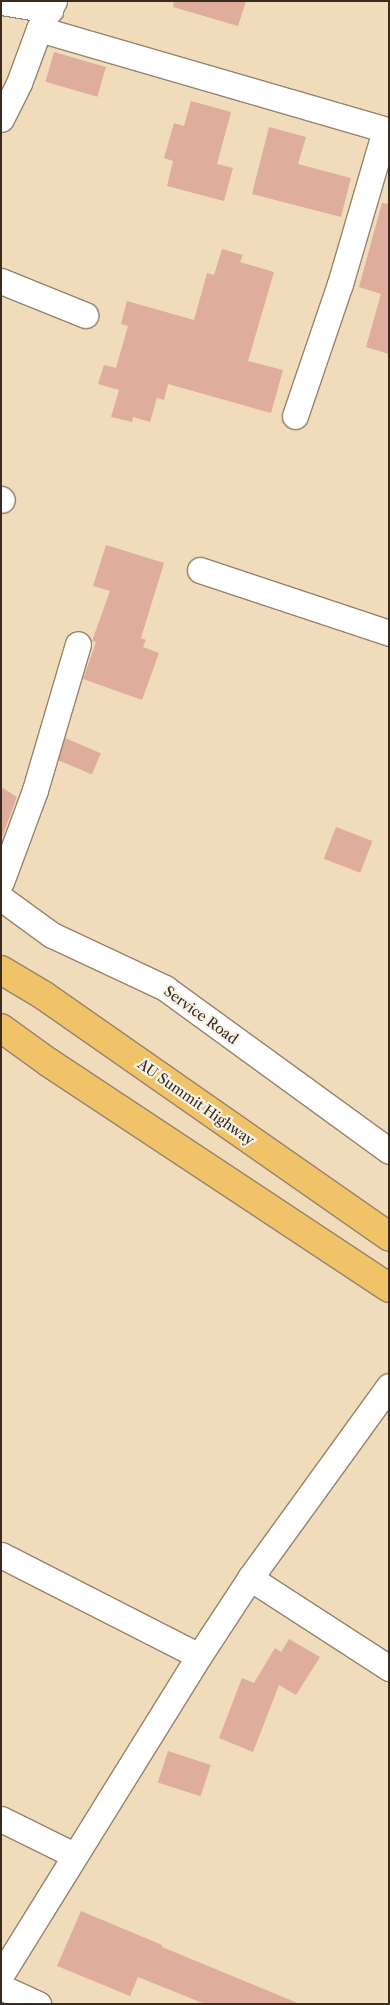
<!DOCTYPE html>
<style>
body{margin:0}
#map{position:relative;width:390px;height:2005px;overflow:hidden;background:#f0dcbb;font-family:"Libre Caslon Text",serif}
div>[style]{position:absolute}
.building>*{inset:0;background:#dead9b;transform-origin:0 0}
.roads{filter:drop-shadow(1px 0 #96836c) drop-shadow(-1px 0 #96836c) drop-shadow(0 1px #96836c) drop-shadow(0 -1px #96836c)}
.street>*{height:25px;margin:-12.5px;padding:0 12.5px;transform-origin:12.5px;border-radius:12.5px;background:#fff}
.primary>*{height:28px;margin:-14px;padding:0 14px;transform-origin:14px;border-radius:14px;background:#f1c369}
span{translate:-50% -50%;white-space:nowrap;text-align:center;line-height:1.15;-webkit-text-stroke:4.5px #f7f3e8;paint-order:stroke}
.street-label{font-size:14px;color:#3b2a1e}
.frame{position:absolute;inset:0;border:2px solid #3b2a1e;pointer-events:none}
</style>
<div id="map">
<div class="building">
<div style="clip-path:polygon(174px 1px,246px 1px,238px 26px,173px 7px)"></div>
<div style="left:54px;top:52px;width:54px;height:31px;rotate:16deg"></div>
<div style="clip-path:polygon(191px 101px,231px 112px,217px 164px,233px 168px,224px 201px,167px 186px,173px 161px,164px 158px,174px 123px,184px 126px)"></div>
<div style="clip-path:polygon(269px 127px,306px 137px,298px 164px,351px 178px,341px 217px,252px 194px)"></div>
<div style="clip-path:polygon(382px 203px,389px 204px,389px 354px,366px 347px,381px 294px,359px 287px)"></div>
<div style="clip-path:polygon(222px 249px,243px 255px,240px 262px,274px 272px,248px 361px,283px 370px,271px 413px,168px 384px,164px 400px,157px 398px,150px 422px,133px 417px,132px 422px,111px 417px,119px 390px,98px 384px,104px 365px,116px 368px,128px 326px,121px 324px,127px 301px,194px 320px,207px 273px,214px 275px)"></div>
<div style="clip-path:polygon(106px 545px,164px 563px,141px 638px,146px 640px,143px 647px,159px 653px,142px 700px,83px 679px,96px 642px,92px 641px,110px 591px,93px 586px)"></div>
<div style="left:65px;top:738px;width:39px;height:23px;rotate:23deg"></div>
<div style="clip-path:polygon(1px 787px,17px 797px,1px 840px)"></div>
<div style="left:336px;top:827px;width:39px;height:34px;rotate:21deg"></div>
<div style="clip-path:polygon(289px 1639px,320px 1657px,296px 1695px,279px 1685px,253px 1752px,219px 1738px,242px 1678px,254px 1683px,275px 1648px,281px 1652px)"></div>
<div style="left:168px;top:1751px;width:45px;height:33px;rotate:18deg"></div>
<div style="clip-path:polygon(81px 1911px,162px 1945px,162px 1947px,300px 2004px,205px 2004px,138px 1977px,130px 1996px,57px 1966px)"></div>
</div>
<div class="roads">
<div class="street">
<div style="left:1px;top:2px;width:50px;rotate:9.3deg"></div>
<div style="left:39px;top:29px;width:365px;rotate:16.2deg"></div>
<div style="left:1px;top:119px;width:40px;rotate:-63.4deg"></div>
<div style="left:19px;top:83px;width:58px;rotate:-69.7deg"></div>
<div style="left:39px;top:29px;width:32px;rotate:-62deg"></div>
<div style="left:1px;top:281px;width:91px;rotate:22deg"></div>
<div style="left:295px;top:416px;width:139px;rotate:-71.2deg"></div>
<div style="left:340px;top:284px;width:160px;rotate:-73.7deg"></div>
<div style="left:1px;top:499px;width:1px;rotate:45deg"></div>
<div style="left:200px;top:570px;width:199px;rotate:18.4deg"></div>
<div style="left:1px;top:882px;width:98px;rotate:-69.7deg"></div>
<div style="left:35px;top:790px;width:152px;rotate:-73.6deg"></div>
<div style="left:1px;top:898px;width:63px;rotate:36deg"></div>
<div style="left:52px;top:935px;width:125px;rotate:25.1deg"></div>
<div style="left:165px;top:988px;width:277px;rotate:36deg"></div>
<div style="left:1px;top:1555px;width:222px;rotate:27deg"></div>
<div style="left:250px;top:1578px;width:166px;rotate:32.9deg"></div>
<div style="left:1px;top:1819px;width:81px;rotate:26.3deg"></div>
<div style="left:1px;top:1975px;width:375px;rotate:-58.2deg"></div>
<div style="left:199px;top:1656px;width:93px;rotate:-56.8deg"></div>
<div style="left:250px;top:1578px;width:237px;rotate:-54.1deg"></div>
<div style="left:1px;top:1987px;width:41px;rotate:24.7deg"></div>
</div>
<div class="primary">
<div style="left:1px;top:970px;width:49px;rotate:30.8deg"></div>
<div style="left:43px;top:995px;width:422px;rotate:34.9deg"></div>
<div style="left:1px;top:1028px;width:58px;rotate:35.9deg"></div>
<div style="left:48px;top:1062px;width:409px;rotate:33.5deg"></div>
</div>
</div>
<div class="street-label">
<span style="left:201px;top:1015px;rotate:36deg">Service Road</span>
<span style="left:196px;top:1102px;rotate:35deg">AU Summit Highway</span>
</div>
<div class="frame"></div>
</div>
